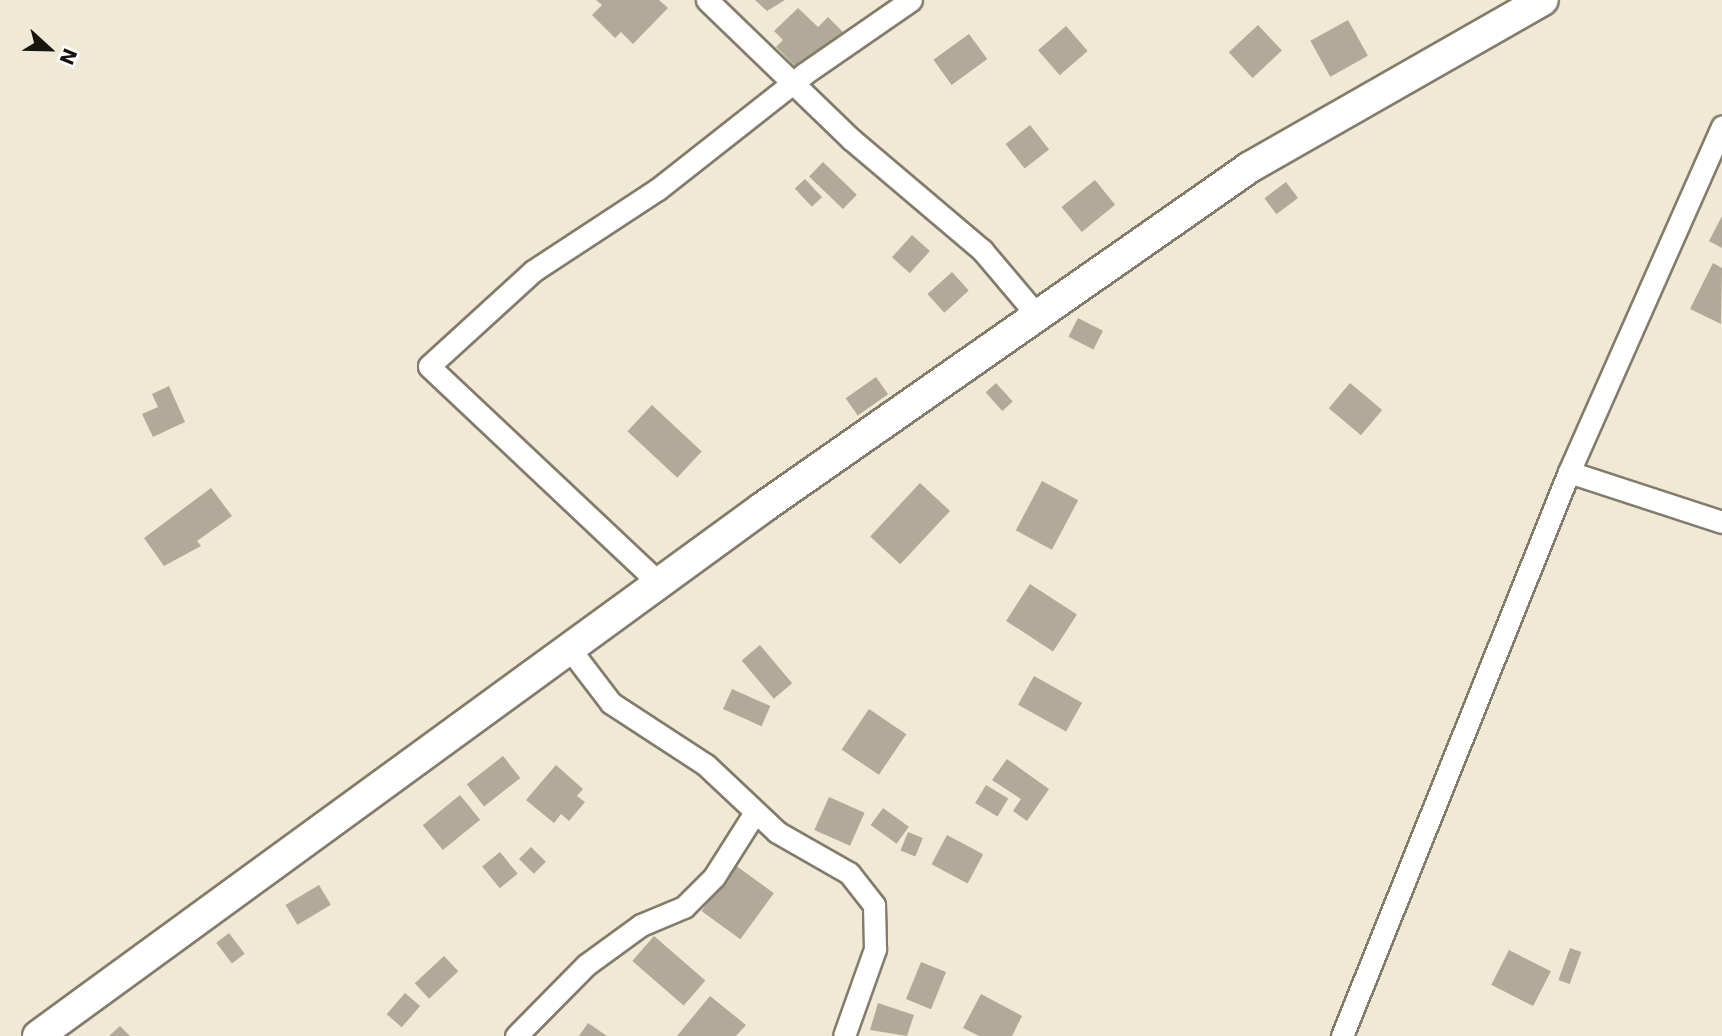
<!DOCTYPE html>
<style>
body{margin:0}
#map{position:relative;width:1722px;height:1036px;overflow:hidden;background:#f0e9d6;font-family:"DejaVu Sans",sans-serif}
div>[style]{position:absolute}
.building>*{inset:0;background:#b1aa98;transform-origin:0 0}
.roads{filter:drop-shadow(2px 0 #837c6b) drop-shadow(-2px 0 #837c6b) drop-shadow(0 2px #837c6b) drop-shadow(0 -2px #837c6b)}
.minor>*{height:21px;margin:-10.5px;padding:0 10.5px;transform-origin:10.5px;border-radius:10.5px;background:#fff}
.secondary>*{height:30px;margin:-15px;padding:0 15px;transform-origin:15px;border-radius:15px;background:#fff}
span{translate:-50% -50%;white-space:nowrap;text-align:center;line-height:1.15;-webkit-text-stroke:6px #fff;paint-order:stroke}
.north{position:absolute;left:14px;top:14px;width:70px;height:70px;-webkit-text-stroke:5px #fff;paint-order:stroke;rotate:112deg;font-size:19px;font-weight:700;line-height:28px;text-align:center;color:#16140d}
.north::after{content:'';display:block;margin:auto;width:24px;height:32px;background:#16140d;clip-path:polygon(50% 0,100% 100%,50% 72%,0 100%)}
</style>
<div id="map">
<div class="building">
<div style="clip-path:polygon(596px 0,659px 0,668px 8px,633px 44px,621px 32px,615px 38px,592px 15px,602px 5px)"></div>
<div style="clip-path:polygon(755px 0,785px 0,767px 11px)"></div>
<div style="clip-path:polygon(798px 8px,818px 27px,828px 17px,843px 32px,807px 68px,800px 61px,795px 66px,776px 47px,783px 40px,774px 31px)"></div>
<div style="left:1348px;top:20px;width:41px;height:43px;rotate:61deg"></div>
<div style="left:1258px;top:25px;width:35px;height:40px;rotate:47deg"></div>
<div style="left:1066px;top:26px;width:33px;height:37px;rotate:49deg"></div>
<div style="left:969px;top:34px;width:31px;height:44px;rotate:54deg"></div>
<div style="left:1030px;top:125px;width:31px;height:31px;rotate:52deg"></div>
<div style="left:823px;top:162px;width:47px;height:20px;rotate:44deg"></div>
<div style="left:805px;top:179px;width:25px;height:14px;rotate:47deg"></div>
<div style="left:1095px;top:180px;width:32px;height:43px;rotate:51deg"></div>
<div style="left:1286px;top:182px;width:20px;height:27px;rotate:53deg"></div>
<div style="clip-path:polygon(1722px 216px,1722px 248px,1709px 241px)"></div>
<div style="left:912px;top:235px;width:24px;height:30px;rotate:42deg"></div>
<div style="clip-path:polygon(1713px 263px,1722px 268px,1721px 324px,1690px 309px)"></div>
<div style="left:952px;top:272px;width:25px;height:33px;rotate:48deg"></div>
<div style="left:1078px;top:318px;width:28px;height:21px;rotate:27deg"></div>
<div style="left:876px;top:377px;width:21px;height:37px;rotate:55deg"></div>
<div style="left:996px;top:383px;width:25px;height:14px;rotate:48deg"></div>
<div style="left:1350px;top:383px;width:42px;height:33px;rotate:40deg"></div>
<div style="clip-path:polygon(169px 386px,185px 422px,153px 437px,142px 414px,158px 407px,152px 394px)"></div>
<div style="left:652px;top:405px;width:68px;height:36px;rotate:43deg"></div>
<div style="left:1042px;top:481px;width:41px;height:56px;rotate:28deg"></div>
<div style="left:920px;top:483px;width:41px;height:73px;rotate:43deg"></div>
<div style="clip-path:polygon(211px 488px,232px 516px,197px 541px,201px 546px,164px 566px,144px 538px)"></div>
<div style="left:1030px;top:584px;width:56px;height:44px;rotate:33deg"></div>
<div style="left:760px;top:645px;width:50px;height:24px;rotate:50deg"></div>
<div style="left:1034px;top:676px;width:55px;height:33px;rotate:29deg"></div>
<div style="left:732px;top:689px;width:42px;height:22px;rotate:24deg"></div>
<div style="left:869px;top:709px;width:45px;height:49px;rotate:34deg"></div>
<div style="left:503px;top:756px;width:28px;height:46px;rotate:52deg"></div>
<div style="clip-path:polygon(1007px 759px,1049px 789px,1027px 821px,1013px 811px,1021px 799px,992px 780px)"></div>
<div style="clip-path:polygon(556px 765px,583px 789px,577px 796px,585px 802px,569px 821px,561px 814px,554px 823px,526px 800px)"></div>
<div style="left:986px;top:785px;width:26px;height:21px;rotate:31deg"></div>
<div style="left:460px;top:795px;width:32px;height:48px;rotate:51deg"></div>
<div style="left:829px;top:797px;width:39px;height:36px;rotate:24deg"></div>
<div style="left:883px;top:808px;width:32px;height:21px;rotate:36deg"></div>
<div style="left:908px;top:832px;width:16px;height:20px;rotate:22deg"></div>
<div style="left:947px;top:835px;width:41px;height:33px;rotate:28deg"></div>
<div style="left:531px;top:847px;width:21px;height:17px;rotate:45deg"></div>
<div style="left:500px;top:852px;width:28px;height:23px;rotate:51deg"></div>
<div style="left:735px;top:865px;width:48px;height:57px;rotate:36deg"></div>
<div style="left:319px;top:885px;width:23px;height:39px;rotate:59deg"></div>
<div style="left:229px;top:933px;width:26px;height:16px;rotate:53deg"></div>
<div style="left:654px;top:936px;width:68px;height:33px;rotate:41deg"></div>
<div style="left:1570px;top:948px;width:12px;height:34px;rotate:20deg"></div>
<div style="left:1509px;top:950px;width:47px;height:39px;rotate:27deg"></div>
<div style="left:444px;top:956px;width:21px;height:40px;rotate:47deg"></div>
<div style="left:921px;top:962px;width:27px;height:40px;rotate:22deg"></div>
<div style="left:405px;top:993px;width:20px;height:28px;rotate:41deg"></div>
<div style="clip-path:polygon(981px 994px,1022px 1016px,1012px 1036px,979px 1036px,963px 1028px)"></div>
<div style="clip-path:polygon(710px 996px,746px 1025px,736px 1036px,677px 1036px)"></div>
<div style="clip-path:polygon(878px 1003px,914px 1015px,907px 1036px,870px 1030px)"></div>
<div style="clip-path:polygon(588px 1023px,607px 1036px,579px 1036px)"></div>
<div style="clip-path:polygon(120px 1026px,130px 1036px,109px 1036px)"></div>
</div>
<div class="roads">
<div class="minor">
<div style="left:707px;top:0;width:200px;rotate:44deg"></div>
<div style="left:851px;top:139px;width:172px;rotate:40.3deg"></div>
<div style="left:982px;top:250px;width:85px;rotate:49.8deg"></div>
<div style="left:1569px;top:472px;width:161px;rotate:18.1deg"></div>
<div style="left:659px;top:583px;width:316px;rotate:-136.7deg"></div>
<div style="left:429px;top:366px;width:141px;rotate:-42.4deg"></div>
<div style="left:533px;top:271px;width:149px;rotate:-33.3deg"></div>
<div style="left:658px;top:189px;width:186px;rotate:-38.2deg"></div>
<div style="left:804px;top:74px;width:130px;rotate:-34.7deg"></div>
<div style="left:569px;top:648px;width:69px;rotate:52.6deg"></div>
<div style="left:611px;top:703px;width:113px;rotate:33.1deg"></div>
<div style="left:706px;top:765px;width:98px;rotate:43.3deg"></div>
<div style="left:777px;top:832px;width:83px;rotate:29.7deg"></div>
<div style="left:849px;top:873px;width:41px;rotate:52deg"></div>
<div style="left:874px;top:905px;width:44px;rotate:88.7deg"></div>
<div style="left:875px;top:949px;width:92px;rotate:109.6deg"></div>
<div style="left:516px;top:1036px;width:100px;rotate:-45.4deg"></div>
<div style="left:586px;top:965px;width:68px;rotate:-36deg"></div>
<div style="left:641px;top:925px;width:47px;rotate:-22.7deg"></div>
<div style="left:684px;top:907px;width:42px;rotate:-45deg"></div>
<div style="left:714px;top:877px;width:75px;rotate:-57.6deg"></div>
<div style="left:1342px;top:1036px;width:608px;rotate:-68.08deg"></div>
<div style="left:1569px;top:472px;width:378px;rotate:-66.1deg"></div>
</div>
<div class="secondary">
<div style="left:38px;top:1036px;width:896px;rotate:-36.1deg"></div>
<div style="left:762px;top:508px;width:595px;rotate:-34.94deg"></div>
<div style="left:1250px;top:167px;width:337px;rotate:-29.7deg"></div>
</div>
</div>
<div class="north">N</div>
</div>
